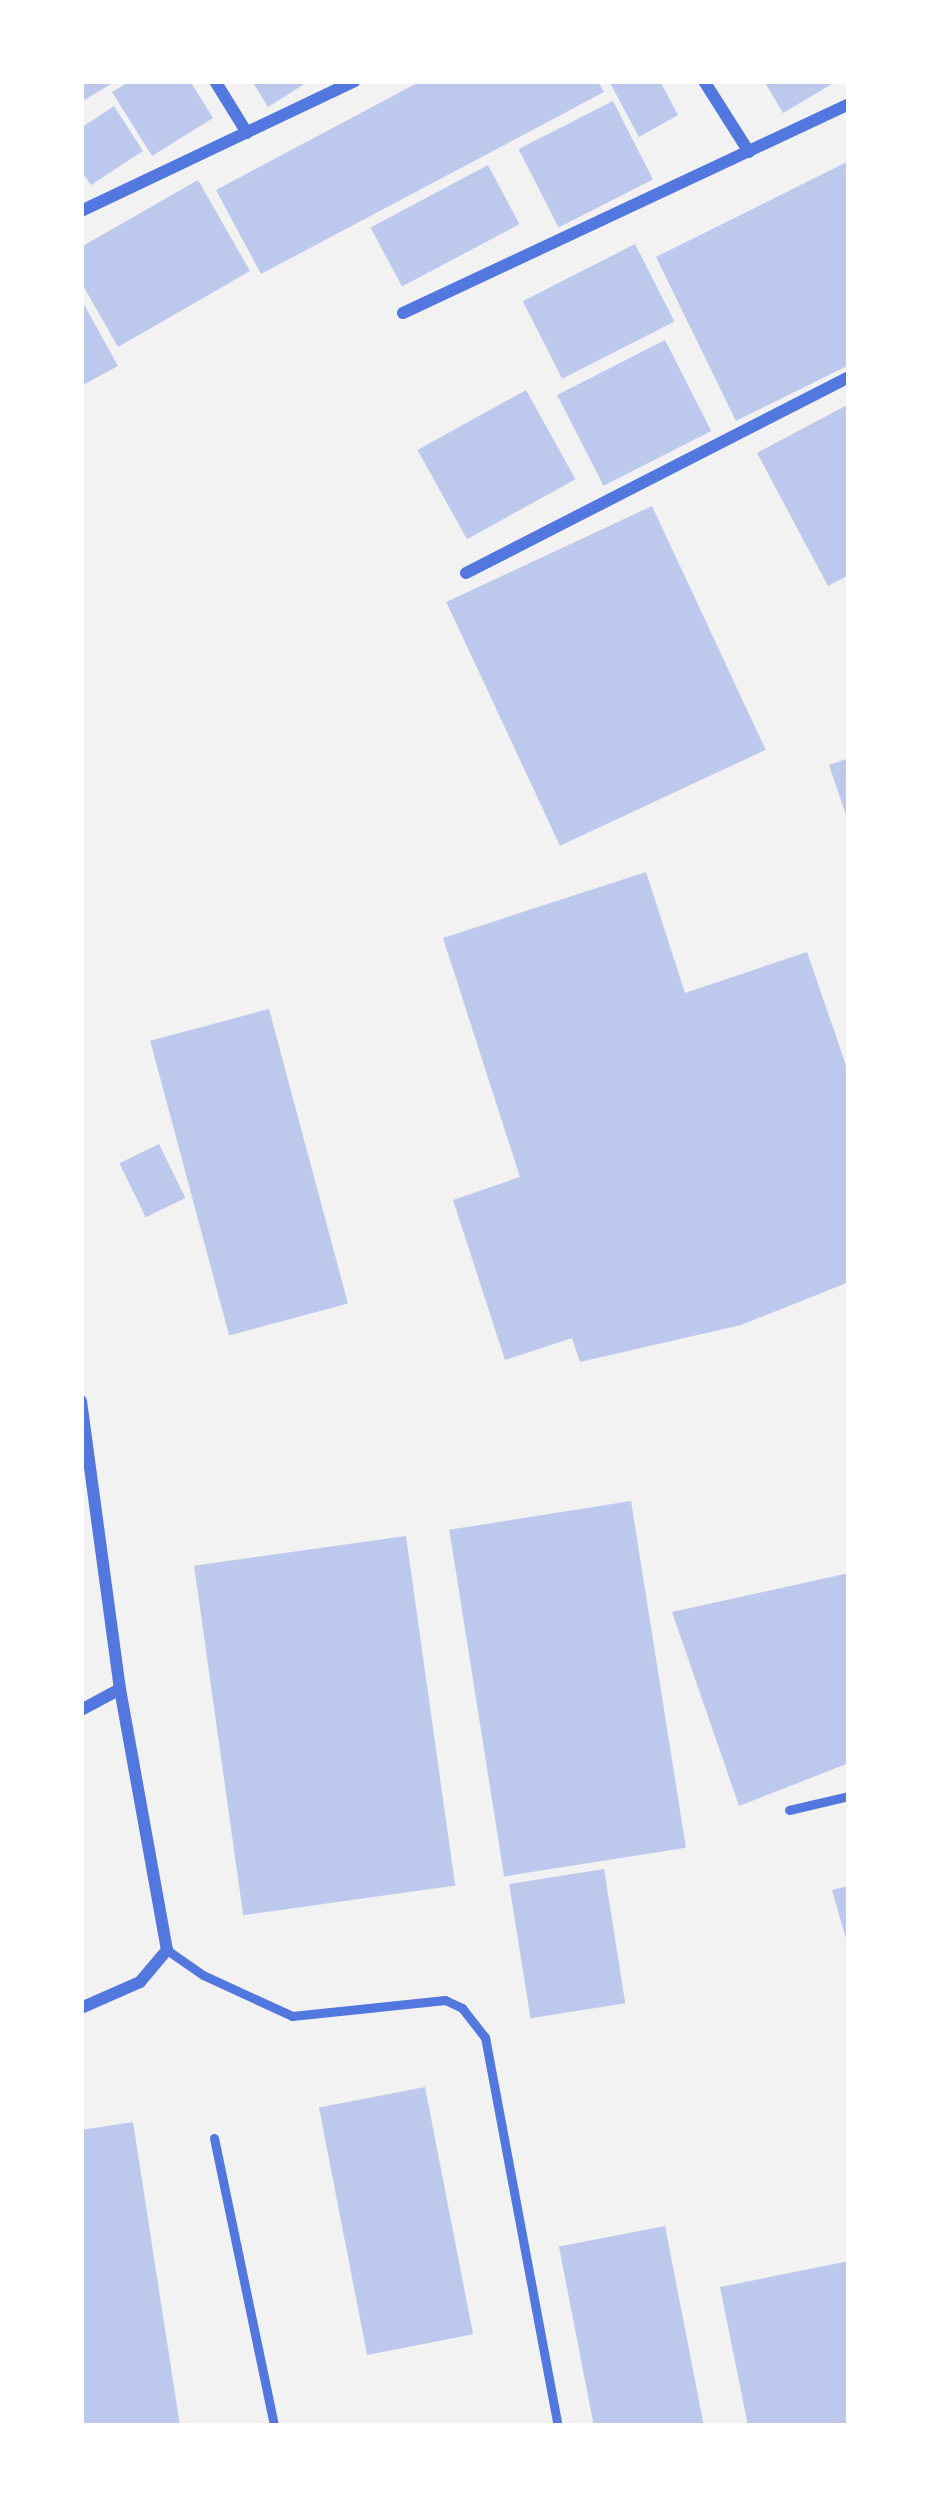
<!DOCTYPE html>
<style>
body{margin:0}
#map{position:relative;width:930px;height:2507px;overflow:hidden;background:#f2f2f2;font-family:"Fira Sans Condensed",sans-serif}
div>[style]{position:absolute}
.building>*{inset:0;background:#bdc9ec;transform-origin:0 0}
.service>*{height:9px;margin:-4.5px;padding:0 4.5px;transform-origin:4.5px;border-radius:4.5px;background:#5277de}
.minor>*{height:12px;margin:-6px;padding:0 6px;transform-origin:6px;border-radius:6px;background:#5277de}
span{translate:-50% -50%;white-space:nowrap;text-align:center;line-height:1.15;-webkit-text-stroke:10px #fff;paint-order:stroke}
.frame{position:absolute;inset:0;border:84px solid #fff;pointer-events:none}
</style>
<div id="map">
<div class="building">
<div style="clip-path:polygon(81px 81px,116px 81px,81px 102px)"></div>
<div style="clip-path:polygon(130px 81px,190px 81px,213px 118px,152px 156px,112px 92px)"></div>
<div style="clip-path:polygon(252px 81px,309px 81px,268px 107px)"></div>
<div style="clip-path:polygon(421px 81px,598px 81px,604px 92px,261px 274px,216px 190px)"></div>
<div style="clip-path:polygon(609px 81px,660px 81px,678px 115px,639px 137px)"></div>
<div style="clip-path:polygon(764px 81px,837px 81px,783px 113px)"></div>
<div style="left:613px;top:101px;width:88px;height:106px;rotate:63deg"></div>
<div style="clip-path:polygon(114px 106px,143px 151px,91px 185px,81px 170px,81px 128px)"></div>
<div style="clip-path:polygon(849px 161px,849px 365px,736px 421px,656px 257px)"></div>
<div style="left:488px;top:165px;width:67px;height:133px;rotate:62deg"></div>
<div style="clip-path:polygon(198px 180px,250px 271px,118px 347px,81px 282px,81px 247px)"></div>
<div style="left:635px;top:244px;width:87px;height:126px;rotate:63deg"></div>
<div style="clip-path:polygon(81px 299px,118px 366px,81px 386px)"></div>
<div style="left:665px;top:340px;width:102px;height:121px;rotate:63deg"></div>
<div style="left:526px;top:390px;width:102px;height:124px;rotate:61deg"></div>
<div style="clip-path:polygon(849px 404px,849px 575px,828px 586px,757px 453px)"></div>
<div style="left:652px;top:506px;width:269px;height:227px;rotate:65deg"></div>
<div style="clip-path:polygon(849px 758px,849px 821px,848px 821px,829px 765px)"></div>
<div style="clip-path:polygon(646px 872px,685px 993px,807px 952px,849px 1074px,849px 1282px,741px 1325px,580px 1362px,572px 1338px,505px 1360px,453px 1200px,520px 1177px,443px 938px)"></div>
<div style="left:269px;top:1009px;width:305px;height:123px;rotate:75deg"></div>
<div style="left:159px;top:1144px;width:60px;height:44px;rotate:64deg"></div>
<div style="left:631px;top:1501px;width:351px;height:184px;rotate:81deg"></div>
<div style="left:406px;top:1536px;width:353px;height:214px;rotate:82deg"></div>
<div style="clip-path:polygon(849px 1573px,849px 1763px,739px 1806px,672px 1612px)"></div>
<div style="left:604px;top:1869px;width:136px;height:96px;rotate:81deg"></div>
<div style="clip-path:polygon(849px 1886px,849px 1946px,848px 1946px,832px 1890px)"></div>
<div style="left:425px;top:2087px;width:252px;height:108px;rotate:79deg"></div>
<div style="clip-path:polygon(133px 2122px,180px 2426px,81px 2426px,81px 2130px)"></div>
<div style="left:665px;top:2226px;width:204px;height:108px;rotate:79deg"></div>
<div style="clip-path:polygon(849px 2261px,849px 2426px,748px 2426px,720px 2287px)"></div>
</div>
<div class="service">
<div style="left:789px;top:1810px;width:62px;rotate:-13.1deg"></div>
<div style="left:167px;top:1950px;width:44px;rotate:34.8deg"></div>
<div style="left:203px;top:1975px;width:98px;rotate:24.7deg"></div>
<div style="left:292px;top:2016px;width:154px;rotate:-6deg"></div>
<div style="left:445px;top:2000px;width:19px;rotate:25deg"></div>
<div style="left:462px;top:2008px;width:37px;rotate:52deg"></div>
<div style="left:485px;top:2037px;width:396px;rotate:79.4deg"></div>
<div style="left:214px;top:2138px;width:294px;rotate:78.2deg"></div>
</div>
<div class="minor">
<div style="left:215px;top:81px;width:61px;rotate:58.4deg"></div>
<div style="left:704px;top:81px;width:84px;rotate:57.6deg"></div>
<div style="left:81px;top:211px;width:303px;rotate:-25.4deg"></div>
<div style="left:403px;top:313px;width:493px;rotate:-25.1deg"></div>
<div style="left:466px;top:573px;width:430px;rotate:-27.1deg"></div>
<div style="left:81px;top:1401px;width:291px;rotate:82.3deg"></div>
<div style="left:120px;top:1689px;width:265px;rotate:79.8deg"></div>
<div style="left:167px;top:1950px;width:42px;rotate:130.2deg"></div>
<div style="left:140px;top:1982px;width:64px;rotate:156.2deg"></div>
<div style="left:81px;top:1710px;width:44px;rotate:-28.3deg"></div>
</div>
<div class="frame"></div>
</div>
